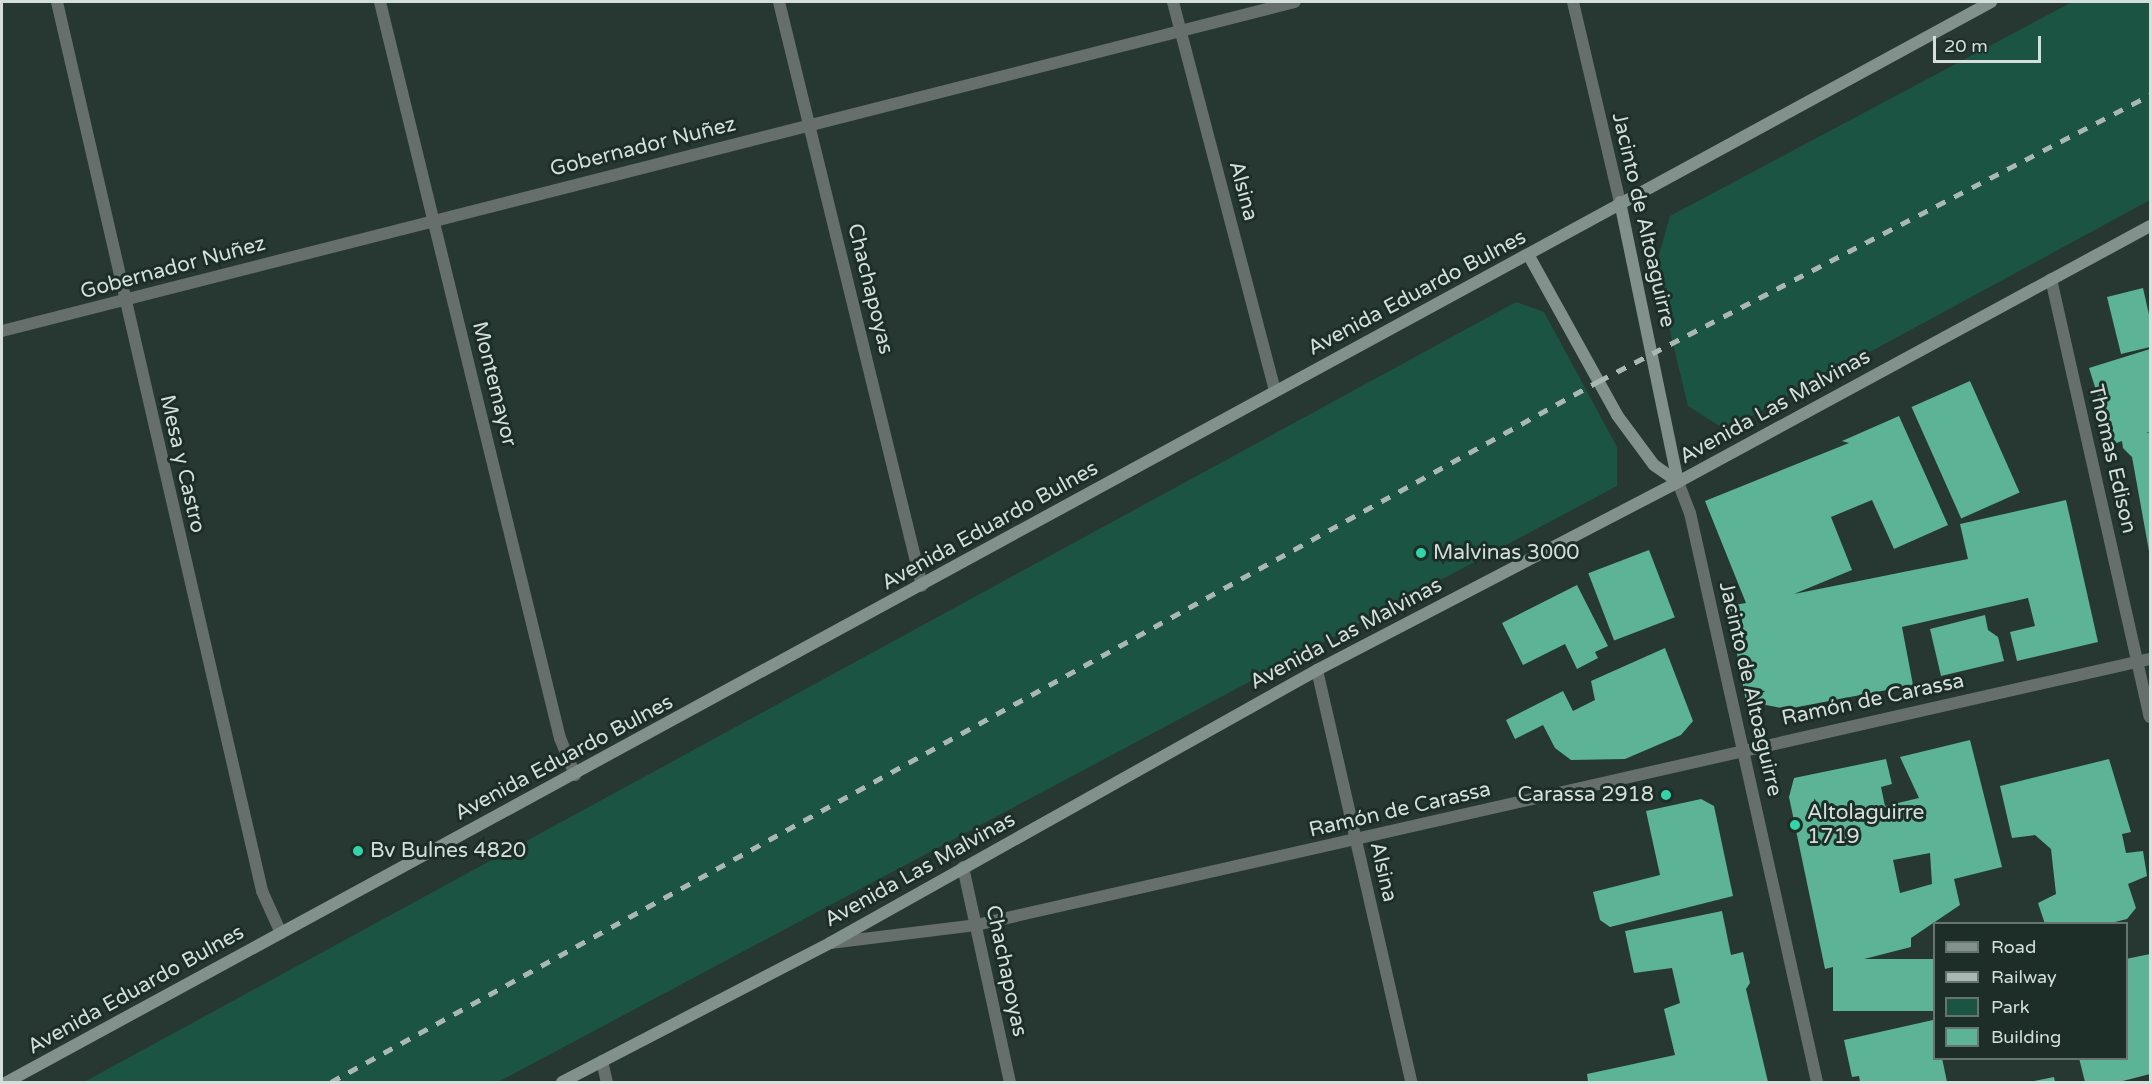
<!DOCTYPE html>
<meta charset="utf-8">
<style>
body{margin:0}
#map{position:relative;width:2152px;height:1084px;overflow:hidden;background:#263831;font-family:"Varela Round",sans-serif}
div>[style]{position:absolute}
.green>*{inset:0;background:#1b5443}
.building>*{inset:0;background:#5cb396;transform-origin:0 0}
.minor>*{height:12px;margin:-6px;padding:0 6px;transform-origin:6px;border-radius:6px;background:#666f6c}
.secondary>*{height:12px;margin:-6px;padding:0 6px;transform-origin:6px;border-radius:6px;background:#82918b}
.rail>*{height:4.5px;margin-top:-2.25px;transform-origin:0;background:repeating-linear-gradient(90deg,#aab7b2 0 10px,transparent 0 20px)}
.dots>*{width:16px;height:16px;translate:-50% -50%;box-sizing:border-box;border:3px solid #1c2e27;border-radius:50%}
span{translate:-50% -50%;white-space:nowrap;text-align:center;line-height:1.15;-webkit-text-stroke:6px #1c2e27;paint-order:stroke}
.street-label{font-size:21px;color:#d4dfdb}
.poi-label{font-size:21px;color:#d4dfdb}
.left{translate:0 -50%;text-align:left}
.right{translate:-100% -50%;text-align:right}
.frame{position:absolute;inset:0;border:3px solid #d4dfdb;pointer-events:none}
.legend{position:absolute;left:1933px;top:922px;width:195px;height:138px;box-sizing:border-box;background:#1c2e27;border:2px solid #66756f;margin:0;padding:8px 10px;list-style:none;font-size:18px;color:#d4dfdb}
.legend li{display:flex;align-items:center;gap:12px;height:30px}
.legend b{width:30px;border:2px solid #66756f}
.scale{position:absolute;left:1933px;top:36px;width:108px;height:27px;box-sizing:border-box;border:3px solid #d4dfdb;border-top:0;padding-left:8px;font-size:18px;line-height:21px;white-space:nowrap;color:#d4dfdb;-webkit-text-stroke:4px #1c2e27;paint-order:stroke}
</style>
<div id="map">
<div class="green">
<div style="clip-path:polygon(2072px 2px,2150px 2px,2150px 200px,1726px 430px,1688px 406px,1655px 269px,1670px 216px)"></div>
<div style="clip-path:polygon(1516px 302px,1544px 312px,1617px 447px,1617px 486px,498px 1082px,84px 1082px)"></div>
</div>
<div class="building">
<div style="clip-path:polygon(2143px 288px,2150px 319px,2150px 347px,2121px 354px,2107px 297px)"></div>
<div style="clip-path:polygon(2150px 349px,2150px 432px,2146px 433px,2150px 433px,2149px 551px,2132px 457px,2123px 448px,2122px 441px,2113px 444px,2089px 368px)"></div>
<div style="left:1970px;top:381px;width:122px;height:64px;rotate:66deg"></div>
<div style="clip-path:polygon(1899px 416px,1948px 525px,1894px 549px,1872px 500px,1831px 517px,1852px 570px,1794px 594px,1968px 559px,1960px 524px,2066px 500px,2098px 642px,2017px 661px,2010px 632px,2035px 626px,2028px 598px,1902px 627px,1913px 685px,1787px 709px,1746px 701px,1728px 606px,1746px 603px,1705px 501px,1849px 443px,1842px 441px)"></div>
<div style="left:1649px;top:550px;width:72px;height:65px;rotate:69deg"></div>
<div style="clip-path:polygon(1577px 585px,1608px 646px,1595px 652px,1598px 658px,1577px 669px,1565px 644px,1523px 665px,1502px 623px)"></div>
<div style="clip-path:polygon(1985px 615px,1988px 630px,1998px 637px,2004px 661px,1941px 676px,1930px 629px)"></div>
<div style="clip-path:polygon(1665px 648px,1693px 721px,1681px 735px,1625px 759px,1571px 760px,1555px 748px,1543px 725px,1515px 739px,1506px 720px,1563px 691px,1573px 711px,1595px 700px,1591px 681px)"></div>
<div style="clip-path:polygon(evenodd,1970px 740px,2002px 867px,1954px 879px,1960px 905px,1911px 938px,1911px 947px,1825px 969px,1789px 797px,1794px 778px,1886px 759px,1892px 784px,1881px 787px,1885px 806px,1919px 798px,1900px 757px,1970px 740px,1930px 853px,1932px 884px,1900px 893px,1893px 860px,1930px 853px)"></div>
<div style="clip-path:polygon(2109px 759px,2131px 832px,2122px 834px,2126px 853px,2143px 851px,2147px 876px,2128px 884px,2136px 908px,2127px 919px,2107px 924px,2045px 924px,2038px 903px,2056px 894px,2051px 849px,2035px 835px,2012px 838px,2000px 786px)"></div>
<div style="clip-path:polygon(1701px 799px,1714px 806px,1733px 896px,1610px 927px,1600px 920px,1593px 892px,1660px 875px,1646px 811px)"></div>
<div style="clip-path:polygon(1722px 911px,1731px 955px,1743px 952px,1750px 983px,1746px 989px,1768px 1082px,1588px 1082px,1587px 1074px,1675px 1055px,1664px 1009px,1680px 1003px,1672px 968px,1634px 973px,1625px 931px)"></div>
<div style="clip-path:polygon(2150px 954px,2150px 1074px,2119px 1082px,2085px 1082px,2079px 1058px,2126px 1058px,2126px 959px)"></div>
<div style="left:1934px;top:959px;width:52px;height:101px;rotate:90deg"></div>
<div style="clip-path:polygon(1933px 1020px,1934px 1058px,1942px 1058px,1947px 1082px,1860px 1082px,1859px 1076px,1852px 1077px,1844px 1040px)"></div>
<div style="clip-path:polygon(2054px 1077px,2055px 1082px,2034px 1082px,2034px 1081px)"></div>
</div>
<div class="minor">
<div style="left:57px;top:2px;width:912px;rotate:77.01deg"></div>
<div style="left:262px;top:891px;width:46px;rotate:65.7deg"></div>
<div style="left:380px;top:2px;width:758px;rotate:76.26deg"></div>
<div style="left:560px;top:738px;width:40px;rotate:68deg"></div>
<div style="left:779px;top:2px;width:601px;rotate:76.24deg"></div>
<div style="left:1173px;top:2px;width:402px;rotate:75.3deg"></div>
<div style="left:1573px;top:2px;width:205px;rotate:76.8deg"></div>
<div style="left:2051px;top:279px;width:449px;rotate:77.3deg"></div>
<div style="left:2px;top:331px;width:1334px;rotate:-14.28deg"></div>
<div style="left:1678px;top:482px;width:33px;rotate:69deg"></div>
<div style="left:1690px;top:513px;width:583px;rotate:77.42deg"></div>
<div style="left:1317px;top:670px;width:423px;rotate:77.1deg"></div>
<div style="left:963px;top:867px;width:220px;rotate:77.7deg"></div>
<div style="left:830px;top:943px;width:147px;rotate:-7deg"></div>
<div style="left:976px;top:925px;width:1204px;rotate:-12.77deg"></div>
<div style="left:602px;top:1061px;width:22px;rotate:77deg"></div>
</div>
<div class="secondary">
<div style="left:1620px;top:202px;width:286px;rotate:78.3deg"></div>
<div style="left:1529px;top:256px;width:182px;rotate:61deg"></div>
<div style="left:1617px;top:415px;width:62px;rotate:53.5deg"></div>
<div style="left:1654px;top:465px;width:29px;rotate:35deg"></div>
<div style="left:7px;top:1082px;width:2259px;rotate:-28.56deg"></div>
<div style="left:562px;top:1082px;width:302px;rotate:-27.4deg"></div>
<div style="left:830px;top:943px;width:558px;rotate:-29.27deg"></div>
<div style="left:1317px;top:670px;width:407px;rotate:-27.5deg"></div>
<div style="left:1678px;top:482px;width:537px;rotate:-28.47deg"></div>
</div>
<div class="rail">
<div style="left:331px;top:1082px;width:1449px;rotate:-28.94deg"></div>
<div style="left:1599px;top:381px;width:621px;rotate:-27.43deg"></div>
</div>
<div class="dots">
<div style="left:1421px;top:553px;background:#32d4a8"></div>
<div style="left:1666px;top:795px;background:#32d4a8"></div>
<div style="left:1795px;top:825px;background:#32d4a8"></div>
<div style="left:358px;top:851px;background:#32d4a8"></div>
</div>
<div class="street-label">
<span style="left:643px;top:147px;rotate:-14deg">Gobernador Nuñez</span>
<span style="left:1243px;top:191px;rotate:75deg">Alsina</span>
<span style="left:1643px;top:220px;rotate:77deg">Jacinto de Altoaguirre</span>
<span style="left:173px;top:268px;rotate:-15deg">Gobernador Nuñez</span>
<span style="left:870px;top:289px;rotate:76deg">Chachapoyas</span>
<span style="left:1417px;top:293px;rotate:-28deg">Avenida Eduardo Bulnes</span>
<span style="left:494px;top:384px;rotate:76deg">Montemayor</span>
<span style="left:1775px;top:407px;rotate:-29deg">Avenida Las Malvinas</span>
<span style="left:2112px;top:459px;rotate:77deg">Thomas Edison</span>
<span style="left:182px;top:464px;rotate:77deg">Mesa y Castro</span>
<span style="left:990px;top:526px;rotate:-29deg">Avenida Eduardo Bulnes</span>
<span style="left:1346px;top:634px;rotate:-28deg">Avenida Las Malvinas</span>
<span style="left:1750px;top:689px;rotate:77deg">Jacinto de Altoaguirre</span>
<span style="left:1873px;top:700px;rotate:-12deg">Ramón de Carassa</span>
<span style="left:564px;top:758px;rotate:-28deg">Avenida Eduardo Bulnes</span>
<span style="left:1400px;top:810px;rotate:-13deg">Ramón de Carassa</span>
<span style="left:920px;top:870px;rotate:-29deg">Avenida Las Malvinas</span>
<span style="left:1383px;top:872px;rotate:77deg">Alsina</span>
<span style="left:1006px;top:971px;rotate:78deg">Chachapoyas</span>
<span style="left:136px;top:990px;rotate:-29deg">Avenida Eduardo Bulnes</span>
</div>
<div class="poi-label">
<span class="left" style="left:1433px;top:553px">Malvinas 3000</span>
<span class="right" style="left:1654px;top:795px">Carassa 2918</span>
<span class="left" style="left:1807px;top:825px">Altolaguirre<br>1719</span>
<span class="left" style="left:370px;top:851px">Bv Bulnes 4820</span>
</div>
<div class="frame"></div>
<ul class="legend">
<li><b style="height:8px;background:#82918b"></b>Road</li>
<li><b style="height:8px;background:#aab7b2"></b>Railway</li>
<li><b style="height:16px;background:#1b5443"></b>Park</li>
<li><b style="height:16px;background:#5cb396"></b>Building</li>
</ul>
<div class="scale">20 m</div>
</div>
